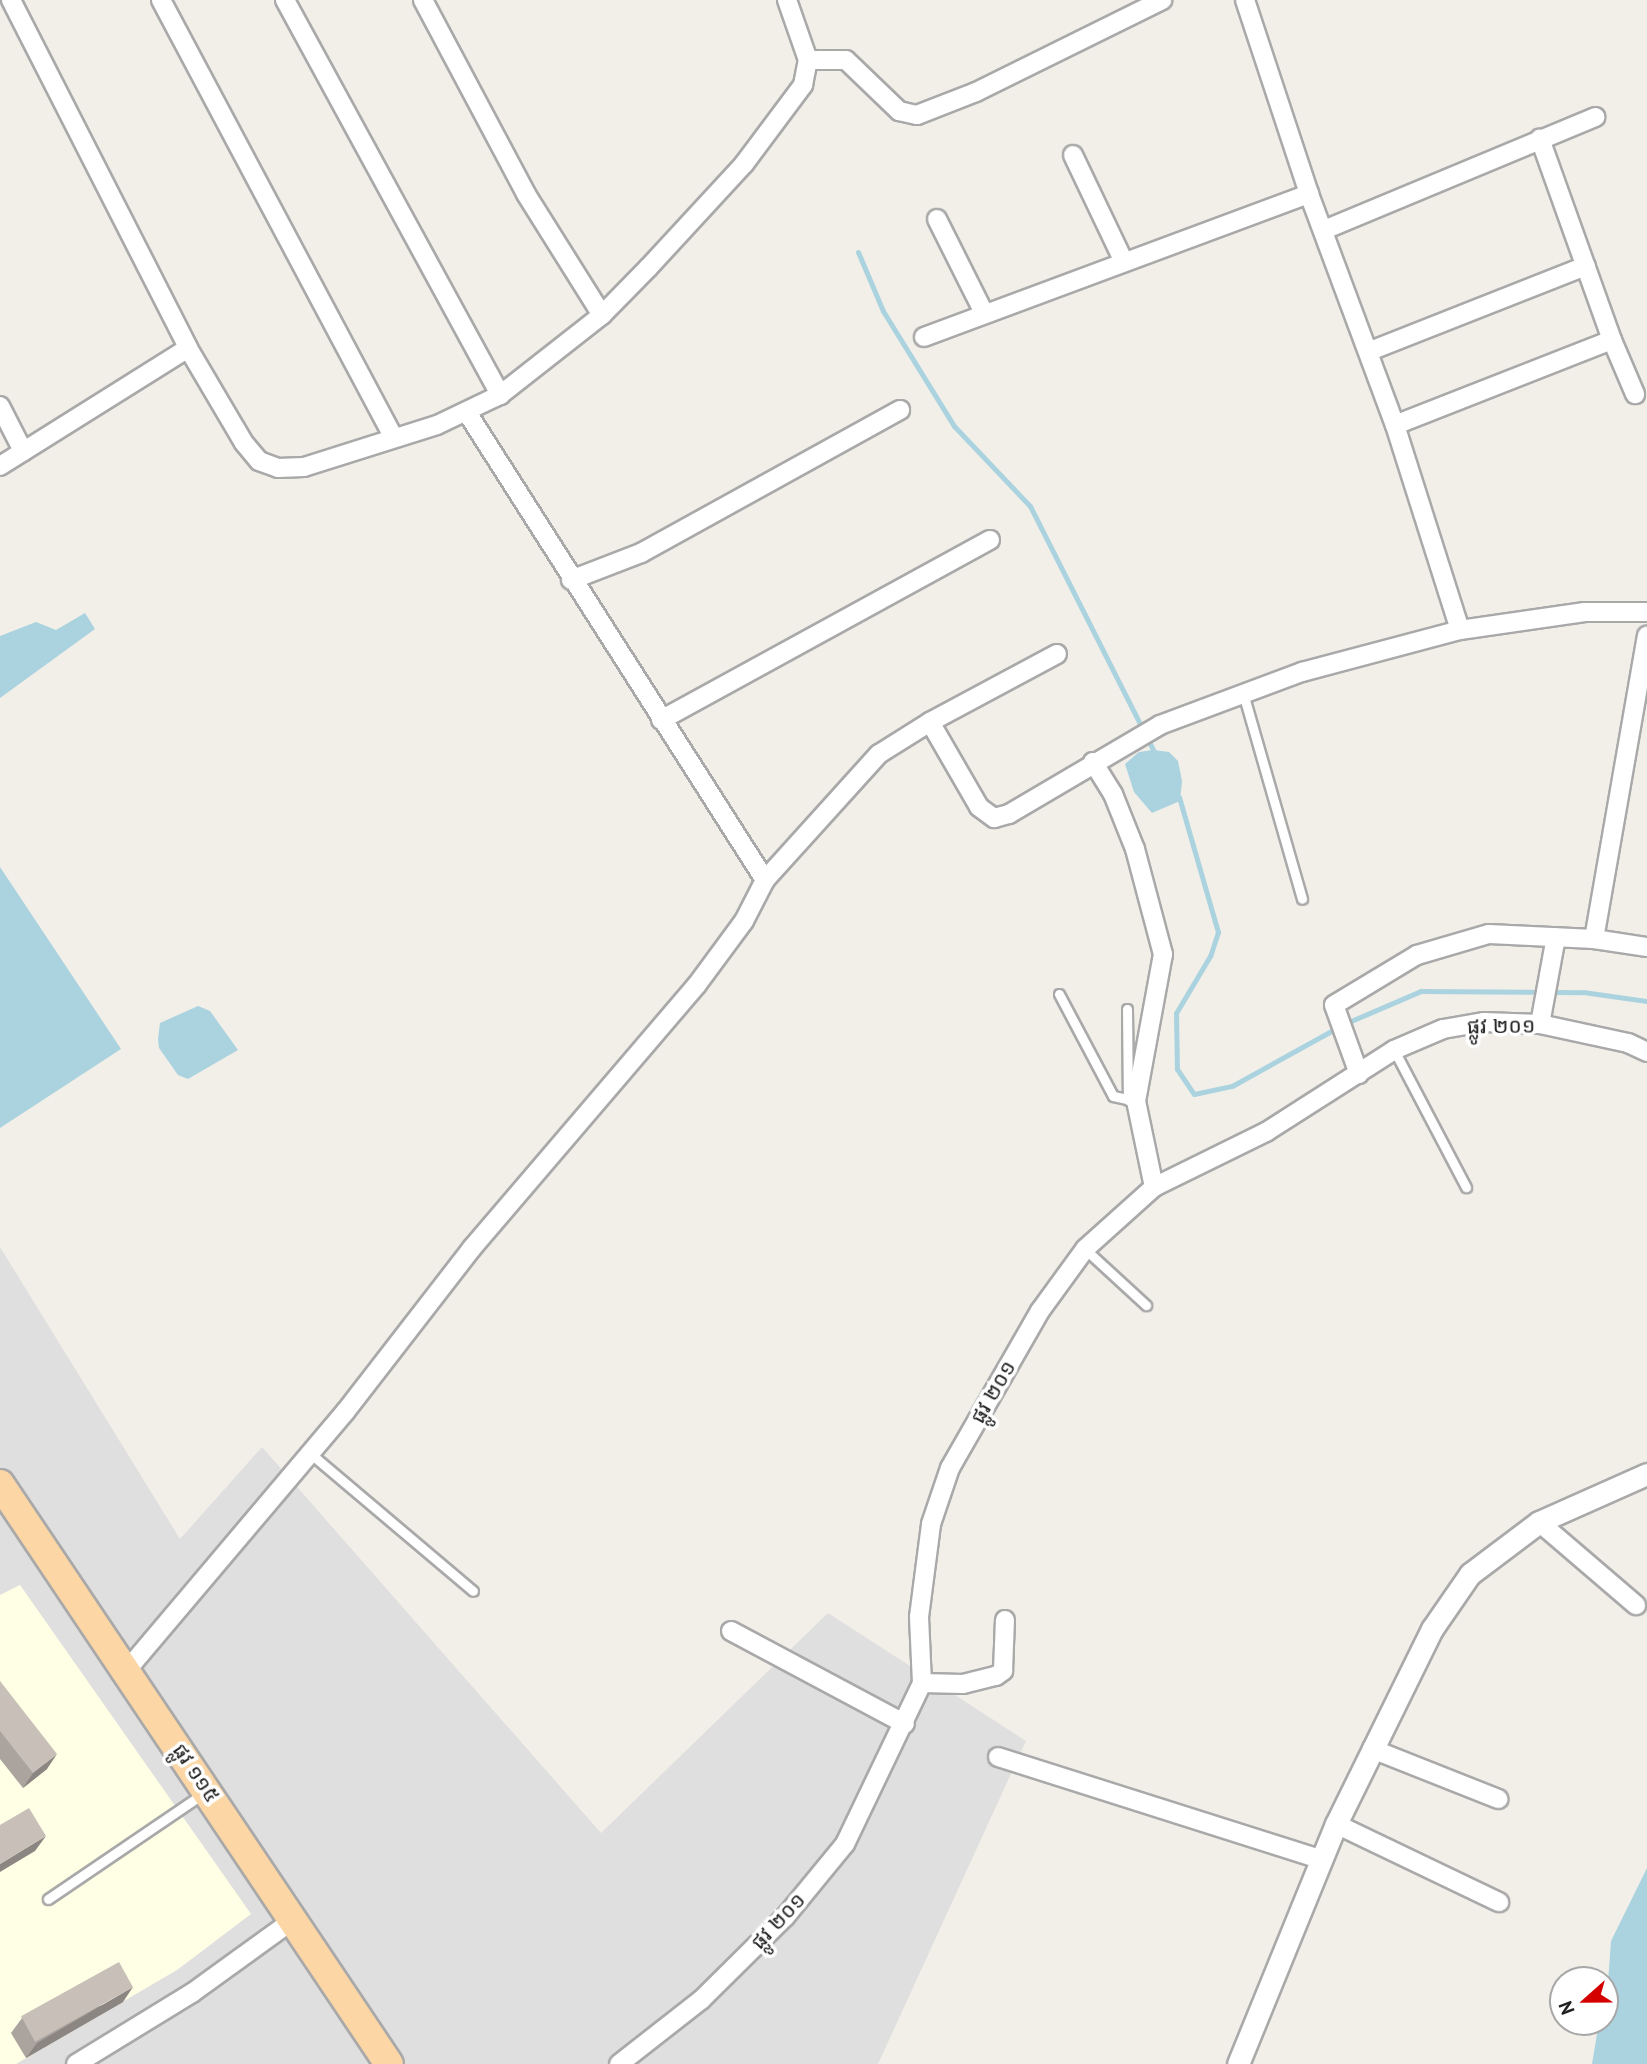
<!DOCTYPE html>
<meta charset="utf-8">
<style>
body{margin:0}
#map{position:relative;width:1647px;height:2064px;overflow:hidden;background:#f2efe9;font-family:"PT Sans","Noto Sans Khmer",sans-serif}
div>[style]{position:absolute}
.residential>*{inset:0;background:#e0dfdf}
.education>*{inset:0;background:#ffffe5}
.water>*{inset:0;background:#aad3df}
.stream>*{height:5px;margin:-2.5px;padding:0 2.5px;transform-origin:2.5px;border-radius:2.5px;background:#aad3df}
.roads{filter:drop-shadow(2px 0 #a9a9a9) drop-shadow(-2px 0 #a9a9a9) drop-shadow(0 2px #a9a9a9) drop-shadow(0 -2px #a9a9a9)}
.service>*{height:9px;margin:-4.5px;padding:0 4.5px;transform-origin:4.5px;border-radius:4.5px;background:#fff}
.minor>*{height:18px;margin:-9px;padding:0 9px;transform-origin:9px;border-radius:9px;background:#fff}
.tertiary>*{height:21px;margin:-10.5px;padding:0 10.5px;transform-origin:10.5px;border-radius:10.5px;background:#fff}
.primary>*{height:28px;margin:-14px;padding:0 14px;transform-origin:14px;border-radius:14px;background:#fcd6a4}
.wall>*{inset:0;background:#aba49e}
.shaded-wall>*{inset:0;background:#8b8681}
.building>*{inset:0;background:#c7bfb8;transform-origin:0 0}
span{translate:-50% -50%;white-space:nowrap;text-align:center;line-height:1.15;-webkit-text-stroke:7px #fff;paint-order:stroke}
.street-label{font-size:21px;color:#222}
.north{position:absolute;left:1549px;top:1966px;width:70px;height:70px;box-sizing:border-box;background:#fff;border:2px solid #a7a7a7;border-radius:50%;rotate:249deg;font-size:19px;font-weight:700;line-height:28px;text-align:center;color:#222}
.north::after{content:'';display:block;margin:auto;width:24px;height:32px;background:#d40000;clip-path:polygon(50% 0,100% 100%,50% 72%,0 100%)}
</style>
<div id="map">
<div class="residential">
<div style="clip-path:polygon(0 1247px,180px 1539px,262px 1447px,601px 1833px,828px 1613px,1026px 1741px,878px 2064px,0 2064px)"></div>
</div>
<div class="education">
<div style="clip-path:polygon(20px 1585px,251px 1914px,177px 1970px,16px 2064px,0 2064px,0 1595px)"></div>
</div>
<div class="water">
<div style="clip-path:polygon(85px 613px,95px 629px,0 698px,0 636px,36px 622px,56px 630px)"></div>
<div style="clip-path:polygon(1153px 750px,1169px 752px,1178px 761px,1182px 781px,1180px 801px,1152px 813px,1134px 792px,1125px 764px,1139px 752px)"></div>
<div style="clip-path:polygon(0 867px,121px 1049px,0 1128px)"></div>
<div style="clip-path:polygon(198px 1006px,210px 1011px,238px 1050px,188px 1079px,178px 1075px,159px 1048px,158px 1039px,160px 1023px)"></div>
<div style="clip-path:polygon(1647px 1868px,1647px 2064px,1592px 2064px,1599px 2022px,1605px 2022px,1611px 1941px)"></div>
</div>
<div class="stream">
<div style="left:858px;top:252px;width:64px;rotate:67deg"></div>
<div style="left:883px;top:311px;width:135px;rotate:58.3deg"></div>
<div style="left:954px;top:426px;width:110px;rotate:46.5deg"></div>
<div style="left:1030px;top:506px;width:279px;rotate:63.2deg"></div>
<div style="left:1179px;top:797px;width:141px;rotate:73.9deg"></div>
<div style="left:1218px;top:932px;width:25px;rotate:108deg"></div>
<div style="left:1210px;top:956px;width:66px;rotate:120.8deg"></div>
<div style="left:1176px;top:1013px;width:56px;rotate:89deg"></div>
<div style="left:1177px;top:1069px;width:30px;rotate:56deg"></div>
<div style="left:1194px;top:1094px;width:39px;rotate:-12deg"></div>
<div style="left:1232px;top:1086px;width:128px;rotate:-29deg"></div>
<div style="left:1344px;top:1024px;width:84px;rotate:-23.2deg"></div>
<div style="left:1421px;top:991px;width:162px;rotate:0.4deg"></div>
<div style="left:1583px;top:992px;width:65px;rotate:8deg"></div>
</div>
<div class="roads">
<div class="service">
<div style="left:1243px;top:693px;width:214px;rotate:74deg"></div>
<div style="left:1059px;top:994px;width:115px;rotate:62.1deg"></div>
<div style="left:1113px;top:1096px;width:24px;rotate:12deg"></div>
<div style="left:1127px;top:1009px;width:91px;rotate:89.4deg"></div>
<div style="left:1394px;top:1050px;width:155px;rotate:62.3deg"></div>
<div style="left:1085px;top:1249px;width:83px;rotate:42.6deg"></div>
<div style="left:311px;top:1454px;width:212px;rotate:40.2deg"></div>
<div style="left:48px;top:1899px;width:189px;rotate:-34.2deg"></div>
</div>
<div class="minor">
<div style="left:11px;top:0;width:390px;rotate:63deg"></div>
<div style="left:161px;top:0;width:495px;rotate:62deg"></div>
<div style="left:285px;top:0;width:450px;rotate:61.4deg"></div>
<div style="left:423px;top:0;width:220px;rotate:62deg"></div>
<div style="left:526px;top:194px;width:143px;rotate:57.9deg"></div>
<div style="left:1245px;top:0;width:204px;rotate:71.7deg"></div>
<div style="left:1309px;top:194px;width:246px;rotate:69.6deg"></div>
<div style="left:1395px;top:425px;width:215px;rotate:72.4deg"></div>
<div style="left:808px;top:60px;width:38px"></div>
<div style="left:846px;top:60px;width:74px;rotate:43.9deg"></div>
<div style="left:899px;top:111px;width:18px;rotate:13deg"></div>
<div style="left:917px;top:115px;width:63px;rotate:-21.3deg"></div>
<div style="left:976px;top:92px;width:208px;rotate:-26.3deg"></div>
<div style="left:1073px;top:155px;width:116px;rotate:64.5deg"></div>
<div style="left:937px;top:219px;width:105px;rotate:63.4deg"></div>
<div style="left:1324px;top:230px;width:294px;rotate:-22.6deg"></div>
<div style="left:924px;top:337px;width:411px;rotate:-20.4deg"></div>
<div style="left:1612px;top:340px;width:59px;rotate:66.9deg"></div>
<div style="left:1370px;top:351px;width:232px;rotate:-21.5deg"></div>
<div style="left:0;top:406px;width:51px;rotate:62.9deg"></div>
<div style="left:1395px;top:425px;width:233px;rotate:-21.4deg"></div>
<div style="left:1612px;top:340px;width:214px;rotate:-109.7deg"></div>
<div style="left:0;top:466px;width:222px;rotate:-32.1deg"></div>
<div style="left:188px;top:348px;width:110px;rotate:59.5deg"></div>
<div style="left:244px;top:443px;width:23px;rotate:50deg"></div>
<div style="left:259px;top:461px;width:20px;rotate:20deg"></div>
<div style="left:278px;top:468px;width:26px;rotate:-2deg"></div>
<div style="left:304px;top:467px;width:139px;rotate:-17.5deg"></div>
<div style="left:437px;top:425px;width:70px;rotate:-25.5deg"></div>
<div style="left:500px;top:395px;width:130px;rotate:-38.1deg"></div>
<div style="left:602px;top:315px;width:67px;rotate:-45.6deg"></div>
<div style="left:649px;top:267px;width:140px;rotate:-47.3deg"></div>
<div style="left:744px;top:164px;width:99px;rotate:-53.2deg"></div>
<div style="left:803px;top:85px;width:25px;rotate:-79deg"></div>
<div style="left:808px;top:60px;width:64px;rotate:-109.3deg"></div>
<div style="left:571px;top:580px;width:75px;rotate:-21.1deg"></div>
<div style="left:641px;top:553px;width:296px;rotate:-28.9deg"></div>
<div style="left:661px;top:720px;width:375px;rotate:-28.7deg"></div>
<div style="left:930px;top:722px;width:144px;rotate:-28.2deg"></div>
<div style="left:1093px;top:762px;width:38px;rotate:58deg"></div>
<div style="left:1113px;top:794px;width:59px;rotate:68.2deg"></div>
<div style="left:1135px;top:849px;width:109px;rotate:75.1deg"></div>
<div style="left:1163px;top:954px;width:149px;rotate:100.4deg"></div>
<div style="left:1136px;top:1101px;width:88px;rotate:78.2deg"></div>
<div style="left:765px;top:880px;width:170px;rotate:-47.9deg"></div>
<div style="left:879px;top:754px;width:60px;rotate:-32.1deg"></div>
<div style="left:930px;top:722px;width:98px;rotate:60deg"></div>
<div style="left:979px;top:807px;width:19px;rotate:36deg"></div>
<div style="left:994px;top:818px;width:16px;rotate:-15deg"></div>
<div style="left:1009px;top:814px;width:175px;rotate:-30.5deg"></div>
<div style="left:1160px;top:725px;width:152px;rotate:-20.5deg"></div>
<div style="left:1302px;top:672px;width:163px;rotate:-14.9deg"></div>
<div style="left:1460px;top:630px;width:126px;rotate:-8.2deg"></div>
<div style="left:1585px;top:612px;width:62px"></div>
<div style="left:1594px;top:939px;width:308px;rotate:-80.1deg"></div>
<div style="left:1540px;top:1024px;width:88px;rotate:-79.6deg"></div>
<div style="left:1359px;top:1074px;width:73px;rotate:-109.9deg"></div>
<div style="left:1334px;top:1005px;width:97px;rotate:-31.1deg"></div>
<div style="left:1417px;top:955px;width:75px;rotate:-16.3deg"></div>
<div style="left:1489px;top:934px;width:105px;rotate:2.7deg"></div>
<div style="left:1594px;top:939px;width:54px;rotate:8.6deg"></div>
<div style="left:1539px;top:1522px;width:128px;rotate:40.6deg"></div>
<div style="left:731px;top:1631px;width:197px;rotate:28.1deg"></div>
<div style="left:127px;top:1670px;width:339px;rotate:-49.8deg"></div>
<div style="left:346px;top:1411px;width:206px;rotate:-52.3deg"></div>
<div style="left:472px;top:1248px;width:345px;rotate:-49.5deg"></div>
<div style="left:696px;top:986px;width:81px;rotate:-53.6deg"></div>
<div style="left:744px;top:921px;width:46px;rotate:-62.9deg"></div>
<div style="left:765px;top:880px;width:553px;rotate:-122.51deg"></div>
<div style="left:922px;top:1683px;width:41px;rotate:1.4deg"></div>
<div style="left:963px;top:1684px;width:34px;rotate:-14deg"></div>
<div style="left:996px;top:1676px;width:9px;rotate:-36deg"></div>
<div style="left:1003px;top:1671px;width:51px;rotate:-87.8deg"></div>
<div style="left:1372px;top:1749px;width:136px;rotate:21.6deg"></div>
<div style="left:998px;top:1757px;width:338px;rotate:17.6deg"></div>
<div style="left:1336px;top:1824px;width:181px;rotate:25.6deg"></div>
<div style="left:76px;top:2064px;width:136px;rotate:-31.5deg"></div>
<div style="left:192px;top:1993px;width:125px;rotate:-35.9deg"></div>
<div style="left:619px;top:2064px;width:104px;rotate:-38deg"></div>
<div style="left:701px;top:2000px;width:118px;rotate:-44.7deg"></div>
<div style="left:785px;top:1917px;width:94px;rotate:-50.6deg"></div>
<div style="left:845px;top:1844px;width:178px;rotate:-64.4deg"></div>
<div style="left:922px;top:1683px;width:66px;rotate:-92.6deg"></div>
<div style="left:919px;top:1617px;width:94px;rotate:-82.6deg"></div>
<div style="left:931px;top:1524px;width:59px;rotate:-71.3deg"></div>
<div style="left:950px;top:1468px;width:181px;rotate:-60.2deg"></div>
<div style="left:1040px;top:1311px;width:77px;rotate:-54deg"></div>
<div style="left:1085px;top:1249px;width:93px;rotate:-41.9deg"></div>
<div style="left:1154px;top:1187px;width:125px;rotate:-26.2deg"></div>
<div style="left:1266px;top:1132px;width:152px;rotate:-32.6deg"></div>
<div style="left:1394px;top:1050px;width:53px;rotate:-23.2deg"></div>
<div style="left:1443px;top:1029px;width:42px;rotate:-9.7deg"></div>
<div style="left:1484px;top:1022px;width:56px;rotate:2deg"></div>
<div style="left:1540px;top:1024px;width:90px;rotate:12.2deg"></div>
<div style="left:1628px;top:1043px;width:21px;rotate:25deg"></div>
</div>
<div class="tertiary">
<div style="left:1238px;top:2064px;width:259px;rotate:-67.8deg"></div>
<div style="left:1336px;top:1824px;width:217px;rotate:-63.8deg"></div>
<div style="left:1432px;top:1629px;width:67px;rotate:-55.4deg"></div>
<div style="left:1470px;top:1574px;width:86px;rotate:-37deg"></div>
<div style="left:1539px;top:1522px;width:118px;rotate:-24deg"></div>
</div>
<div class="primary">
<div style="left:0;top:1484px;width:698px;rotate:56.15deg"></div>
</div>
</div>
<div class="wall">
<div style="clip-path:polygon(0 1681px,47px 1769px,23px 1788px,0 1759px)"></div>
<div style="clip-path:polygon(123px 2002px,26px 2058px,11px 2033px,22px 2018px)"></div>
</div>
<div class="shaded-wall">
<div style="clip-path:polygon(57px 1754px,47px 1769px,23px 1788px,33px 1773px)"></div>
<div style="clip-path:polygon(46px 1836px,35px 1851px,0 1872px,0 1864px)"></div>
<div style="clip-path:polygon(133px 1987px,123px 2002px,26px 2058px,37px 2043px)"></div>
</div>
<div class="building">
<div style="clip-path:polygon(0 1681px,57px 1754px,33px 1773px,0 1731px)"></div>
<div style="clip-path:polygon(29px 1808px,46px 1836px,0 1864px,0 1825px)"></div>
<div style="left:119px;top:1962px;width:29px;height:112px;rotate:61deg"></div>
</div>
<div class="street-label">
<span style="left:1501px;top:1026px;rotate:-1deg">ផ្លូវ ២០១</span>
<span style="left:993px;top:1392px;rotate:-60deg">ផ្លូវ ២០១</span>
<span style="left:196px;top:1773px;rotate:56deg">ផ្លូវ ១១៥</span>
<span style="left:778px;top:1921px;rotate:-47deg">ផ្លូវ ២០១</span>
</div>
<div class="north">N</div>
</div>
